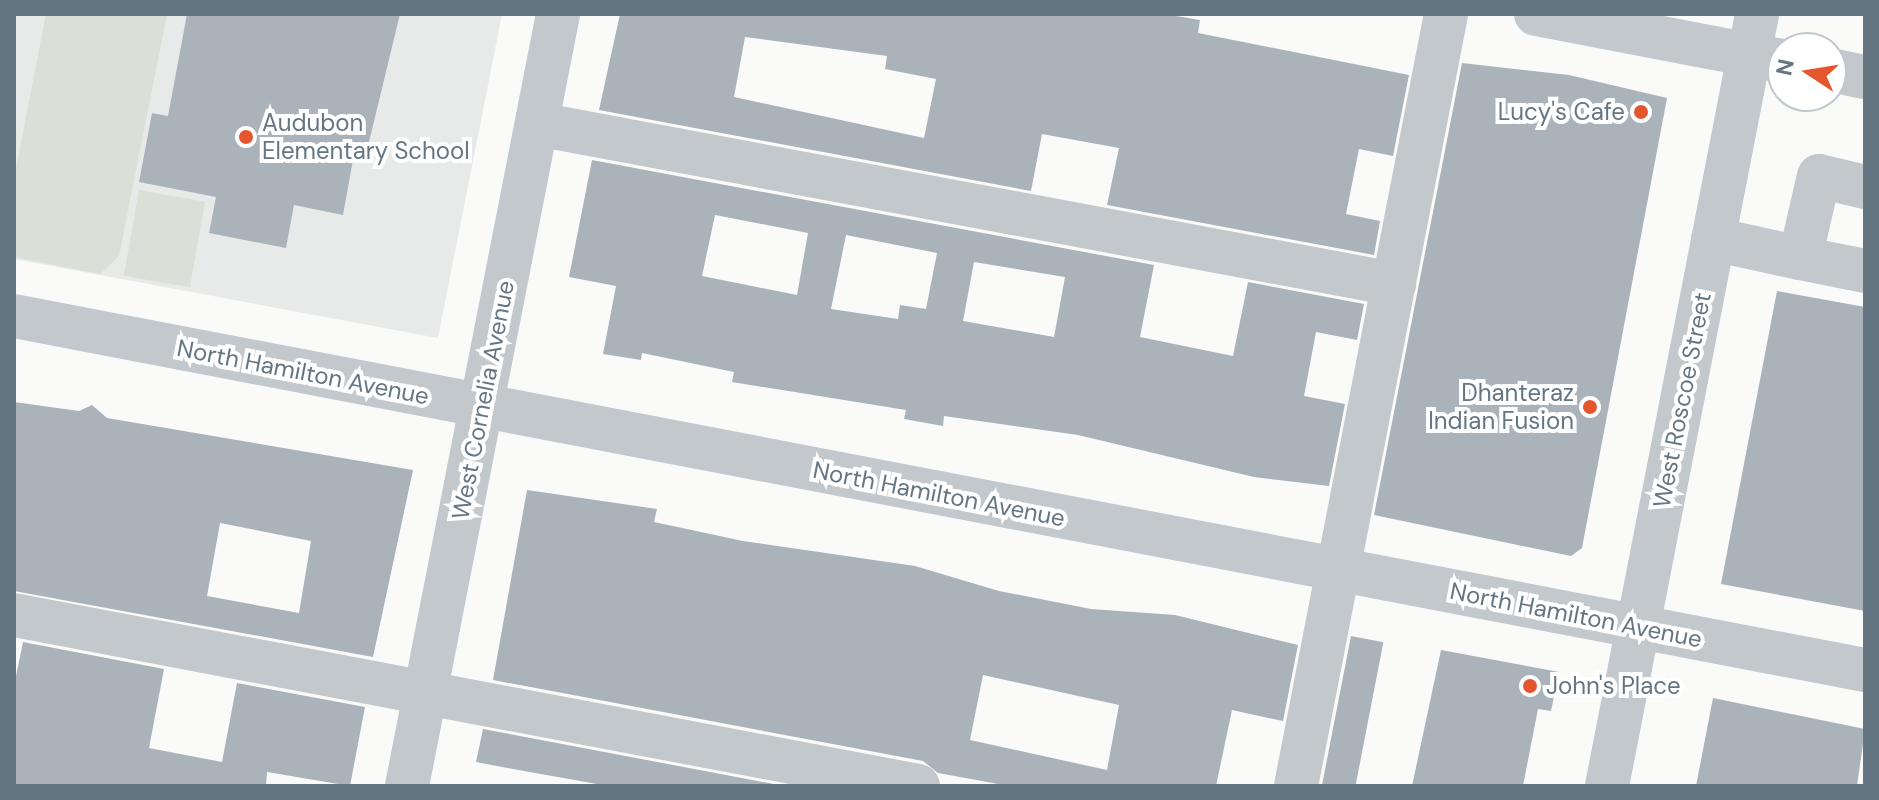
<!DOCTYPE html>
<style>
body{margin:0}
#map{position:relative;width:1879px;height:800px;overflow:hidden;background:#fafaf8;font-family:"DM Sans",sans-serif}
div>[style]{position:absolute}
.built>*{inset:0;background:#e8e9e9}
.green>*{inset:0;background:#dadfd7;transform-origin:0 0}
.building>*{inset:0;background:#aab3b9;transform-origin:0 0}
.minor>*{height:44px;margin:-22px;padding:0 22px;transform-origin:22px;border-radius:22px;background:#c3c8cc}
.dots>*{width:22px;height:22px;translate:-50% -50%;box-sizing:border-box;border:4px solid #fff;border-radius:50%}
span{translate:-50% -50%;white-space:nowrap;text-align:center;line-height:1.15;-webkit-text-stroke:8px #fff;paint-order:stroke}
.poi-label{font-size:24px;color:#657683}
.right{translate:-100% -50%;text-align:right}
.left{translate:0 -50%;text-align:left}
.street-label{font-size:24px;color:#657683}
.frame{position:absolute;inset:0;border:16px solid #657683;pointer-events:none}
.north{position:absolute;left:1767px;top:32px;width:80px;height:80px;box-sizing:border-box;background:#fff;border:2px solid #c1c8cd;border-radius:50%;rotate:282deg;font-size:22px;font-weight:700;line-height:32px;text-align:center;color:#657683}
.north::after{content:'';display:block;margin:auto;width:28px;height:36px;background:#e4572e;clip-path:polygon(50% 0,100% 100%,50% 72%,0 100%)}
</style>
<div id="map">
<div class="built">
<div style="clip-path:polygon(14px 14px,502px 14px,438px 338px,14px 259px)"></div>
</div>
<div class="green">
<div style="clip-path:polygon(46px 14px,167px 14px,119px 256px,100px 274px,14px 257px,14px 179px)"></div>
<div style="left:139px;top:190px;width:67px;height:87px;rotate:10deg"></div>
</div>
<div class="building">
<div style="clip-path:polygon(187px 14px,400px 14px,368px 146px,356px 143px,343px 215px,294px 205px,286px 248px,209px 233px,216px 197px,139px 182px,152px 113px,168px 116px)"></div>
<div style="clip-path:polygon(evenodd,620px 14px,1164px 14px,1200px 20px,1198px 33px,1409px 75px,1393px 156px,1359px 149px,1346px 214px,1380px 221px,1374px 255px,1107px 205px,1119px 148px,1042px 134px,1031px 191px,599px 110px,620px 14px,745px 37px,887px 56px,885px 69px,936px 79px,924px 138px,734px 97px,745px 37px)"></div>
<div style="clip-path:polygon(1462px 63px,1569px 75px,1667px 98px,1582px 548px,1571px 556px,1374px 515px)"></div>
<div style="clip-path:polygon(evenodd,592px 160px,1154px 265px,1140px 337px,1233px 356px,1248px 282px,1364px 304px,1357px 340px,1316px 332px,1304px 396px,1345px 404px,1329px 486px,1254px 477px,1078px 435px,944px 416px,943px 426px,904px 419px,906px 410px,732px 382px,734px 372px,642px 353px,641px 360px,603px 354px,616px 286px,569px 277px,592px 160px,715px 215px,808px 233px,797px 295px,702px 276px,715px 215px,592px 160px,846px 235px,937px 253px,926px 309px,900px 305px,898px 319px,831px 309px,846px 235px,592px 160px,974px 262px,1065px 277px,1054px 337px,963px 321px,974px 262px)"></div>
<div style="clip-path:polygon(1777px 291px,1865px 307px,1865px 611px,1721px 584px)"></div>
<div style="clip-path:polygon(evenodd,14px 402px,79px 411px,92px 405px,107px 418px,413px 470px,373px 657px,14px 591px,14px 402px,220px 523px,311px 541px,299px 613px,207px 596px,220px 523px)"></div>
<div style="clip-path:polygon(evenodd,527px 490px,657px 509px,654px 522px,743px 541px,915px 566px,999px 591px,1091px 609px,1175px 615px,1298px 645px,1283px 721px,1232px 710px,1216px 786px,1009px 786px,938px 773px,923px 761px,493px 680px,527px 490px,983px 675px,1119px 705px,1107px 770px,970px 740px,983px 675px)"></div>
<div style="left:1351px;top:636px;width:33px;height:153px;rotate:11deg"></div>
<div style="clip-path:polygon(23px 642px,164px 669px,149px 748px,222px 762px,237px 683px,365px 707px,350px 786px,267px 772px,266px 786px,14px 786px,14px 686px)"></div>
<div style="clip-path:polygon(1441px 650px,1559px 672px,1551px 711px,1538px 709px,1523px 786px,1412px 786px)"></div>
<div style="clip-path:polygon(1713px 698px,1865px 729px,1857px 786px,1696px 786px)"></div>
<div style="clip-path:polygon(483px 729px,784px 786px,608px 786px,513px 769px,476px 762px)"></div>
</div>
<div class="minor">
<div style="left:1536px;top:14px;width:251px;rotate:10.8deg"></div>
<div style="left:1831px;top:70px;width:35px;rotate:12deg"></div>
<div style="left:537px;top:124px;width:872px;rotate:10.58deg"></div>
<div style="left:1865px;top:187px;width:47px;rotate:-166.6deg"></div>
<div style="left:1819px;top:176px;width:84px;rotate:103deg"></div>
<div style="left:1800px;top:258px;width:66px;rotate:11.3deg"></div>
<div style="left:1713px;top:239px;width:89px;rotate:12.3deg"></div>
<div style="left:14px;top:316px;width:1885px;rotate:10.83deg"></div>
<div style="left:14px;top:615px;width:920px;rotate:10.71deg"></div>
<div style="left:407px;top:786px;width:787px;rotate:-78.93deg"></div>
<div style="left:1296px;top:786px;width:786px;rotate:-79deg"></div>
<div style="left:1607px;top:786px;width:786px;rotate:-79deg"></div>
</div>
<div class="dots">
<div style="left:1641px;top:112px;background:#e4572e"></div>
<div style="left:246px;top:137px;background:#e4572e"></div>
<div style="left:1590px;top:407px;background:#e4572e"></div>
<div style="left:1530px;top:686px;background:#e4572e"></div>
</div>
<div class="poi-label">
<span class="right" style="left:1625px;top:112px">Lucy's Cafe</span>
<span class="left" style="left:262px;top:137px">Audubon<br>Elementary School</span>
<span class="right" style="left:1574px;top:407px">Dhanteraz<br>Indian Fusion</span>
<span class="left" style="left:1546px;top:686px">John's Place</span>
</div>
<div class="street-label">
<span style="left:303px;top:372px;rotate:11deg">North Hamilton Avenue</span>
<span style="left:483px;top:400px;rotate:-79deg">West Cornelia Avenue</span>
<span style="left:1682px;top:400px;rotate:-79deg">West Roscoe Street</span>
<span style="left:939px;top:494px;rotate:11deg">North Hamilton Avenue</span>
<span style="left:1576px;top:615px;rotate:11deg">North Hamilton Avenue</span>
</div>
<div class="frame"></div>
<div class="north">N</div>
</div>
